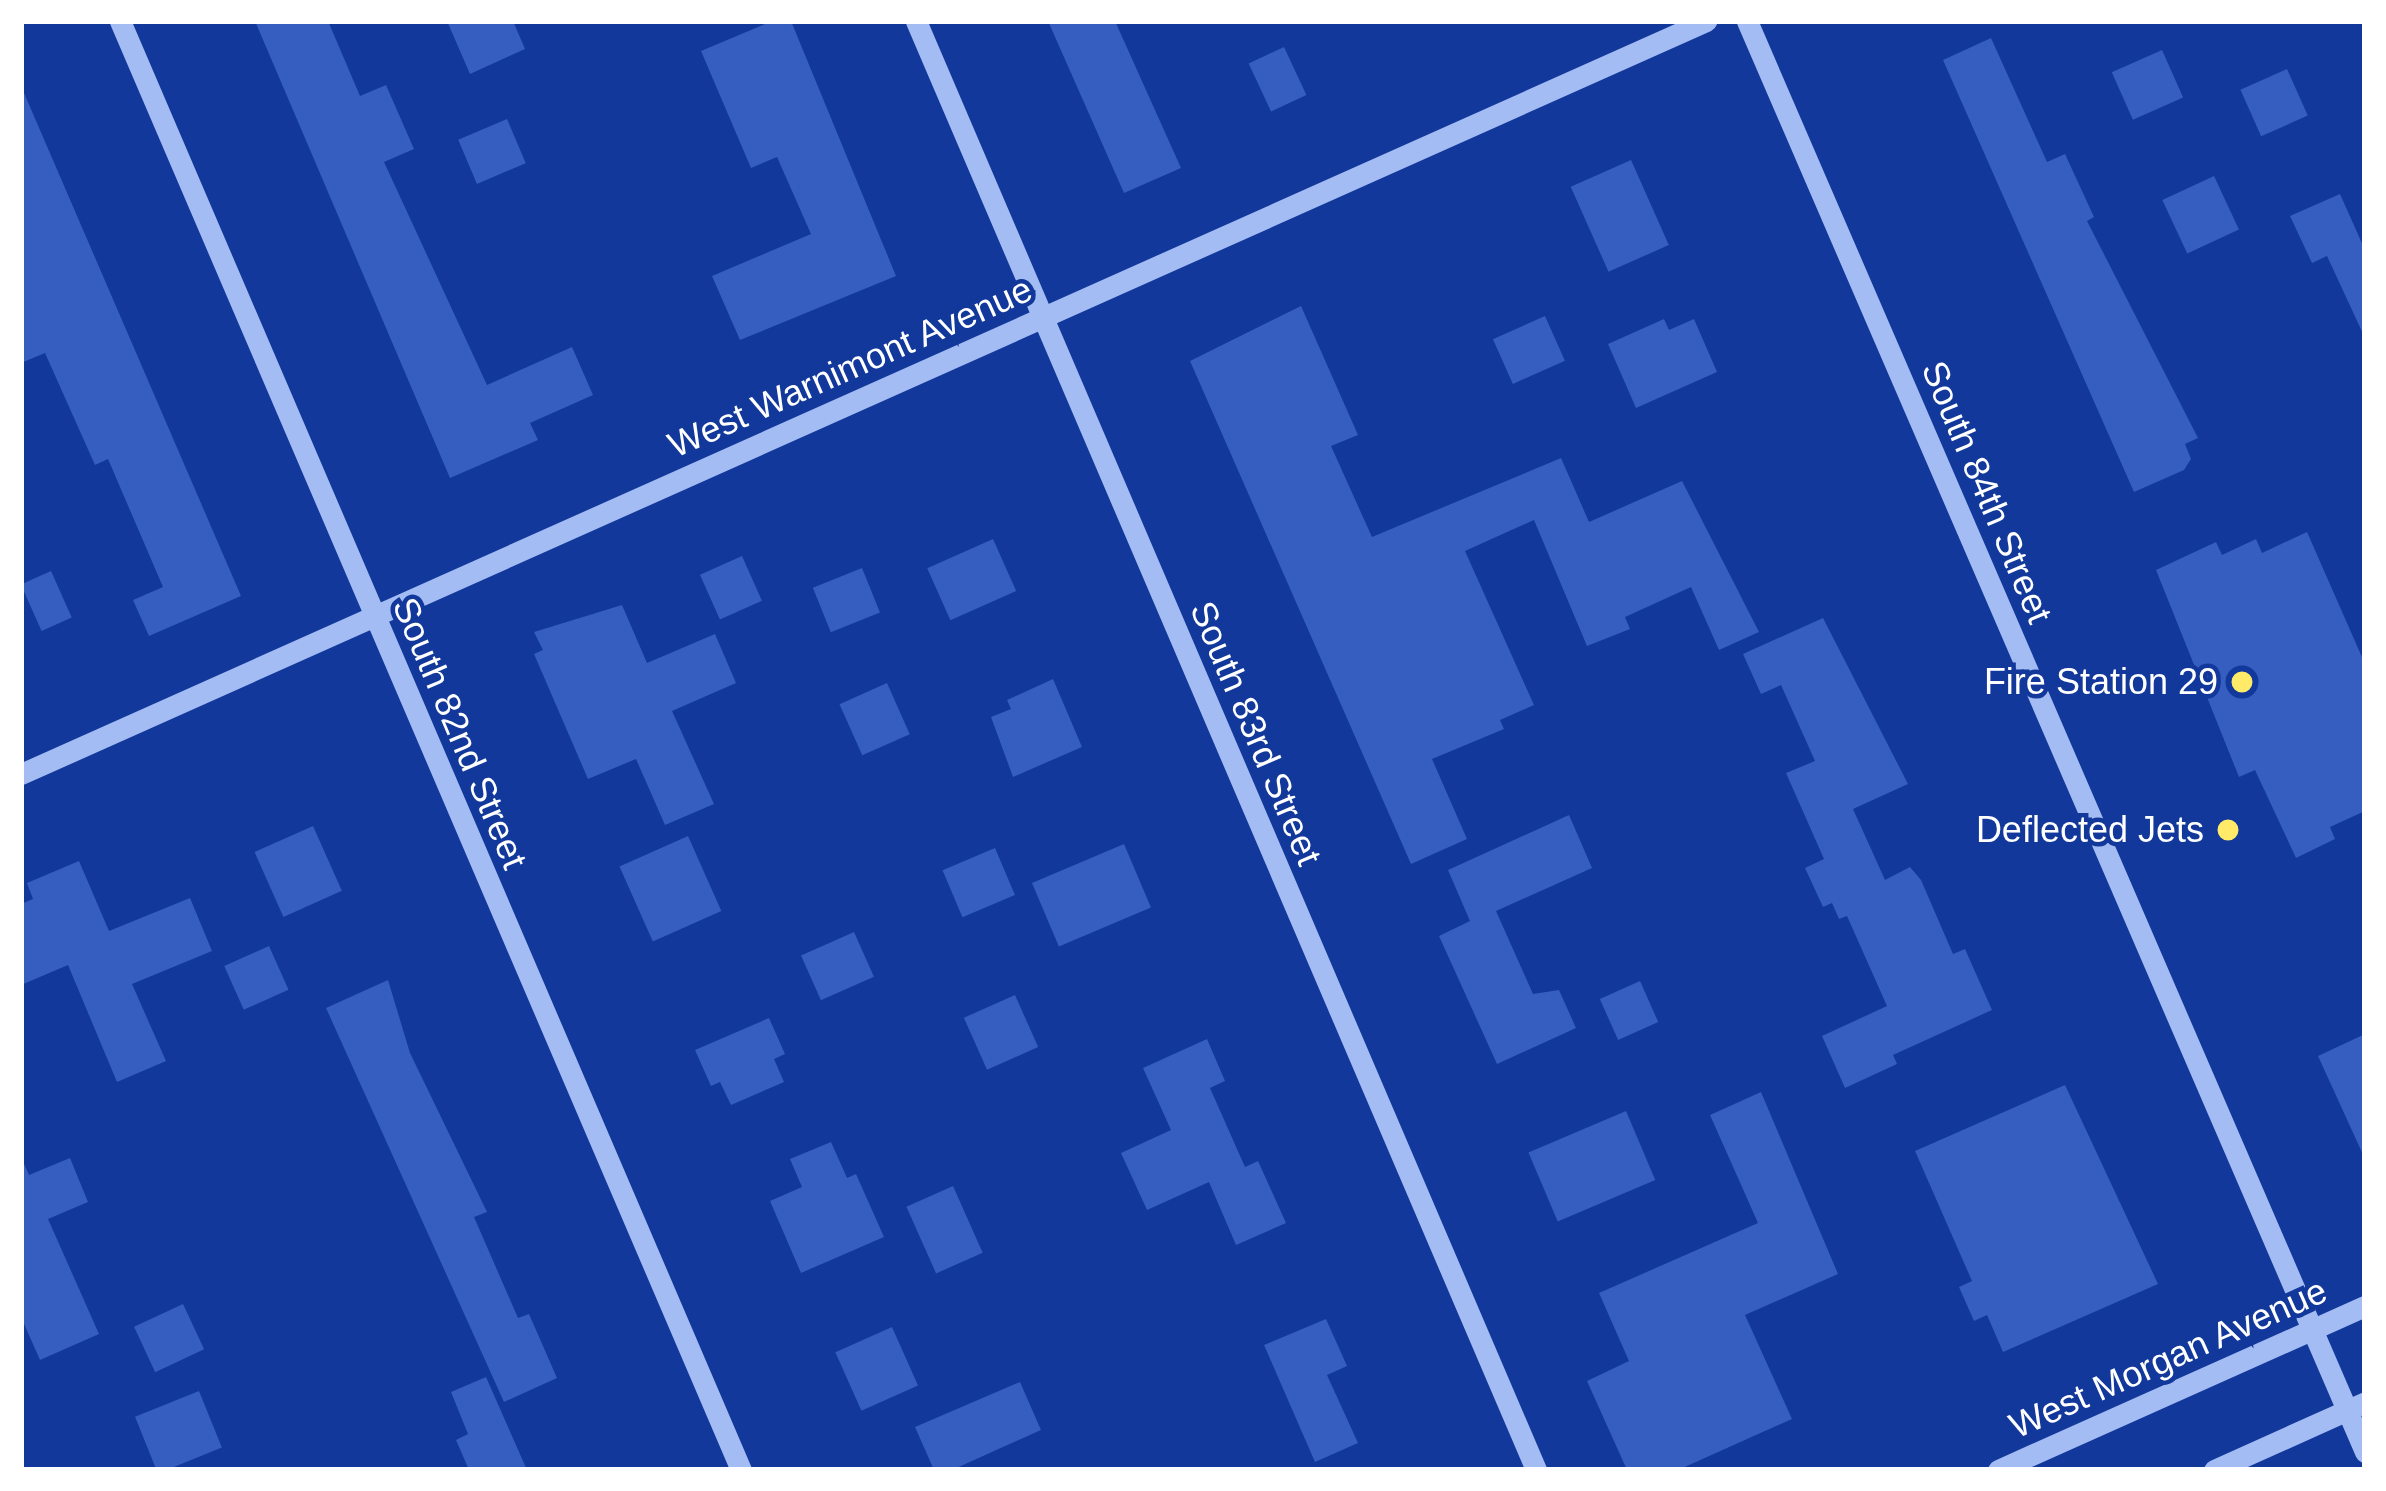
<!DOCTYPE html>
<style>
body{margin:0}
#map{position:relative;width:2386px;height:1491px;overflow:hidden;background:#11389a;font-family:Helvetica,sans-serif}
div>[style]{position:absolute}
.building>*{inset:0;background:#355ec0;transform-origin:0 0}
.minor>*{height:21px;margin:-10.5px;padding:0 10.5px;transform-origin:10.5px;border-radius:10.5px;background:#a4bcf4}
.dots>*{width:33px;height:33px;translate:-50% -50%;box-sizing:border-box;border:6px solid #11389a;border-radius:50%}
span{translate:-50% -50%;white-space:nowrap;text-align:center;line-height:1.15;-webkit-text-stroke:9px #11389a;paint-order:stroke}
.street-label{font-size:36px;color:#fff}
.poi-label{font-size:36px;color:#fff}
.right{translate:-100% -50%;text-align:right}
.frame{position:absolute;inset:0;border:24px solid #fff;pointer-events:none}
</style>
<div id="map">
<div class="building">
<div style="clip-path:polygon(255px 21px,328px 21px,360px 96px,386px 85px,414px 149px,384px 162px,487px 385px,572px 347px,593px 395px,530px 423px,538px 440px,450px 478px)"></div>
<div style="clip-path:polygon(447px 21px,513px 21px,525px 49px,470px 74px)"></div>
<div style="clip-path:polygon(772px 21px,791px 21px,896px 276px,740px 340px,712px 276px,811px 234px,777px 157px,751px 168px,701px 51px)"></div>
<div style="clip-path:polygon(1048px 21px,1115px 21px,1181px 168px,1124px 193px)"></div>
<div style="clip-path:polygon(1991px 38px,2047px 162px,2065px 154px,2094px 217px,2087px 221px,2198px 438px,2185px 444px,2191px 459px,2184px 470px,2134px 492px,1943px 60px)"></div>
<div style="left:1284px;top:47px;width:53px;height:39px;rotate:65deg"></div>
<div style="left:2162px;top:50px;width:52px;height:55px;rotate:66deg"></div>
<div style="left:2287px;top:69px;width:51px;height:51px;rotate:66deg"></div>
<div style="clip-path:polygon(21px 86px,241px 596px,149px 636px,133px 600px,163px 587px,108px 459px,95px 465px,45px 353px,21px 363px)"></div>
<div style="left:507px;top:119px;width:48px;height:53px;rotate:67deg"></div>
<div style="left:1631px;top:160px;width:93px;height:66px;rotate:66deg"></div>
<div style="left:2214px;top:176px;width:59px;height:57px;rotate:65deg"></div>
<div style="clip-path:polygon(2340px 194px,2365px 250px,2365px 338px,2327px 256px,2312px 263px,2290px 216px)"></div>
<div style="clip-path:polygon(1301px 306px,1358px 435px,1331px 446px,1372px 537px,1561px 458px,1589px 522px,1682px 481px,1759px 632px,1719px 650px,1691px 587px,1625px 617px,1630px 629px,1587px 646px,1534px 520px,1465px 551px,1534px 705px,1500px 720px,1504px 729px,1432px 759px,1467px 839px,1411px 864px,1190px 361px)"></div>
<div style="left:1545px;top:316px;width:49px;height:57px;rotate:66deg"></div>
<div style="clip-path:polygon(1664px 319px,1669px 330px,1694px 319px,1717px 372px,1636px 408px,1608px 344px)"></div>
<div style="clip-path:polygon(2307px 532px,2365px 664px,2365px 811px,2330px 827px,2335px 839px,2296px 858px,2255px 770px,2239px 777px,2156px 570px,2216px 542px,2222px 555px,2256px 539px,2262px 553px)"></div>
<div style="left:993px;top:539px;width:57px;height:72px;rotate:66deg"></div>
<div style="left:742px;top:556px;width:49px;height:46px;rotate:66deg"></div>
<div style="left:862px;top:568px;width:48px;height:53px;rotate:68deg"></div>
<div style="left:51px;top:571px;width:51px;height:33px;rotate:66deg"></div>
<div style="clip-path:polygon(622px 605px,647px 663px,715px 634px,736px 683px,672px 711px,714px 804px,665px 825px,636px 759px,588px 779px,534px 654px,543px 650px,534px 632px)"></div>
<div style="clip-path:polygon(1823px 618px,1908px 784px,1853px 809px,1885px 880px,1910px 867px,1921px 880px,1953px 954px,1965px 949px,1992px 1010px,1893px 1055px,1897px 1064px,1845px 1088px,1822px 1036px,1887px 1006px,1847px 916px,1839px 919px,1832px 903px,1823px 907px,1805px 868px,1824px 859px,1786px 773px,1815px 761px,1781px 685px,1761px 694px,1743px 654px)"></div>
<div style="clip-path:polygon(1053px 679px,1082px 747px,1013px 777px,991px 717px,1011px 709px,1007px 700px)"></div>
<div style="left:887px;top:683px;width:56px;height:52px;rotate:66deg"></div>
<div style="clip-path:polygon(1569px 815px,1592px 868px,1496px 911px,1533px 994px,1559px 990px,1576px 1028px,1497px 1064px,1439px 936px,1470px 921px,1448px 870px)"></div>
<div style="left:313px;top:826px;width:71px;height:64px;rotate:66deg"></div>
<div style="left:688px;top:836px;width:82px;height:75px;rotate:66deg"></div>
<div style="left:1124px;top:844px;width:69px;height:100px;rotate:67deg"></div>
<div style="left:995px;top:848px;width:51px;height:57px;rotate:67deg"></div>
<div style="clip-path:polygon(79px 861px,109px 931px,190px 898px,212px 951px,132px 984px,166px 1061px,117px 1082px,68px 965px,21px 985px,21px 904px,33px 899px,27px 883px)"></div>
<div style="left:854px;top:932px;width:49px;height:58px;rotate:66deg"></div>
<div style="left:269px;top:946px;width:48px;height:49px;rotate:66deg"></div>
<div style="clip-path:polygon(388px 980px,410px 1053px,487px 1212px,474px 1217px,518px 1318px,529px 1314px,557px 1378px,504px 1402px,326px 1008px)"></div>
<div style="left:1640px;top:981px;width:45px;height:44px;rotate:66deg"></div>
<div style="left:1015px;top:995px;width:57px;height:56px;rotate:66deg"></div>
<div style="clip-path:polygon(769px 1018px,785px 1054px,774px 1059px,784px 1082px,731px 1105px,720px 1082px,711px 1086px,695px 1050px)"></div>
<div style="clip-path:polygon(2365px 1034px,2365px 1159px,2318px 1056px)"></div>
<div style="clip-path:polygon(1207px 1039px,1225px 1081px,1210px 1088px,1245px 1167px,1258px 1161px,1286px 1223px,1236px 1245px,1209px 1182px,1147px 1210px,1121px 1153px,1171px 1130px,1143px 1068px)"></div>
<div style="clip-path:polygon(2065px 1085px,2158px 1284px,2003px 1352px,1987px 1315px,1974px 1321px,1959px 1287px,1972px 1281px,1915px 1151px)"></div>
<div style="clip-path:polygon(1761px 1092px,1838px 1274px,1745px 1315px,1792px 1419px,1678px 1470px,1627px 1470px,1587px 1381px,1629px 1361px,1599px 1293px,1758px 1223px,1710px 1115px)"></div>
<div style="left:1626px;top:1111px;width:75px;height:106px;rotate:67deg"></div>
<div style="clip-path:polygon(831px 1142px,847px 1178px,856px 1174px,884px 1237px,801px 1273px,770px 1201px,802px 1187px,790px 1159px)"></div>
<div style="clip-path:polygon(21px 1157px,29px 1175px,70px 1158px,88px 1202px,48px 1219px,99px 1334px,40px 1360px,21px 1317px)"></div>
<div style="left:953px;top:1186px;width:73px;height:51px;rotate:66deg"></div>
<div style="left:183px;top:1304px;width:50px;height:54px;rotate:65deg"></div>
<div style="clip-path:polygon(1326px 1319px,1347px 1366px,1327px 1375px,1358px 1443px,1315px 1462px,1264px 1345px)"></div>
<div style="left:892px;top:1327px;width:64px;height:62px;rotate:66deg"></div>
<div style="clip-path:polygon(486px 1377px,527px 1470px,469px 1470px,456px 1440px,468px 1434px,451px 1392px)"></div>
<div style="clip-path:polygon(1020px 1382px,1041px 1430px,952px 1470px,934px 1470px,915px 1427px)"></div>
<div style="left:199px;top:1391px;width:61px;height:69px;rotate:68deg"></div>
</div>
<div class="minor">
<div style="left:120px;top:21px;width:1576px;rotate:66.8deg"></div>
<div style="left:916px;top:21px;width:1576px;rotate:66.83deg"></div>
<div style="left:1747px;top:21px;width:1559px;rotate:66.64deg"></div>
<div style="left:21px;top:774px;width:1846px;rotate:-24.08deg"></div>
<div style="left:1998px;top:1470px;width:402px;rotate:-24.1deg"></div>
<div style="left:2214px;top:1470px;width:166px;rotate:-24.2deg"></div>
</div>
<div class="dots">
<div style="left:2242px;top:682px;background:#ffeb67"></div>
<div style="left:2228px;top:830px;background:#ffeb67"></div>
</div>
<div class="street-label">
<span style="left:850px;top:367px;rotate:-24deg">West Warnimont Avenue</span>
<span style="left:1987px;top:492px;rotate:67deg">South 84th Street</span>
<span style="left:460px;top:733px;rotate:67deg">South 82nd Street</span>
<span style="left:1256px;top:733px;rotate:67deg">South 83rd Street</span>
<span style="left:2168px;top:1358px;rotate:-24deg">West Morgan Avenue</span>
</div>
<div class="poi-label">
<span class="right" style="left:2218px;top:682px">Fire Station 29</span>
<span class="right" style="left:2204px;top:830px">Deflected Jets</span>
</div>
<div class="frame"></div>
</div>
